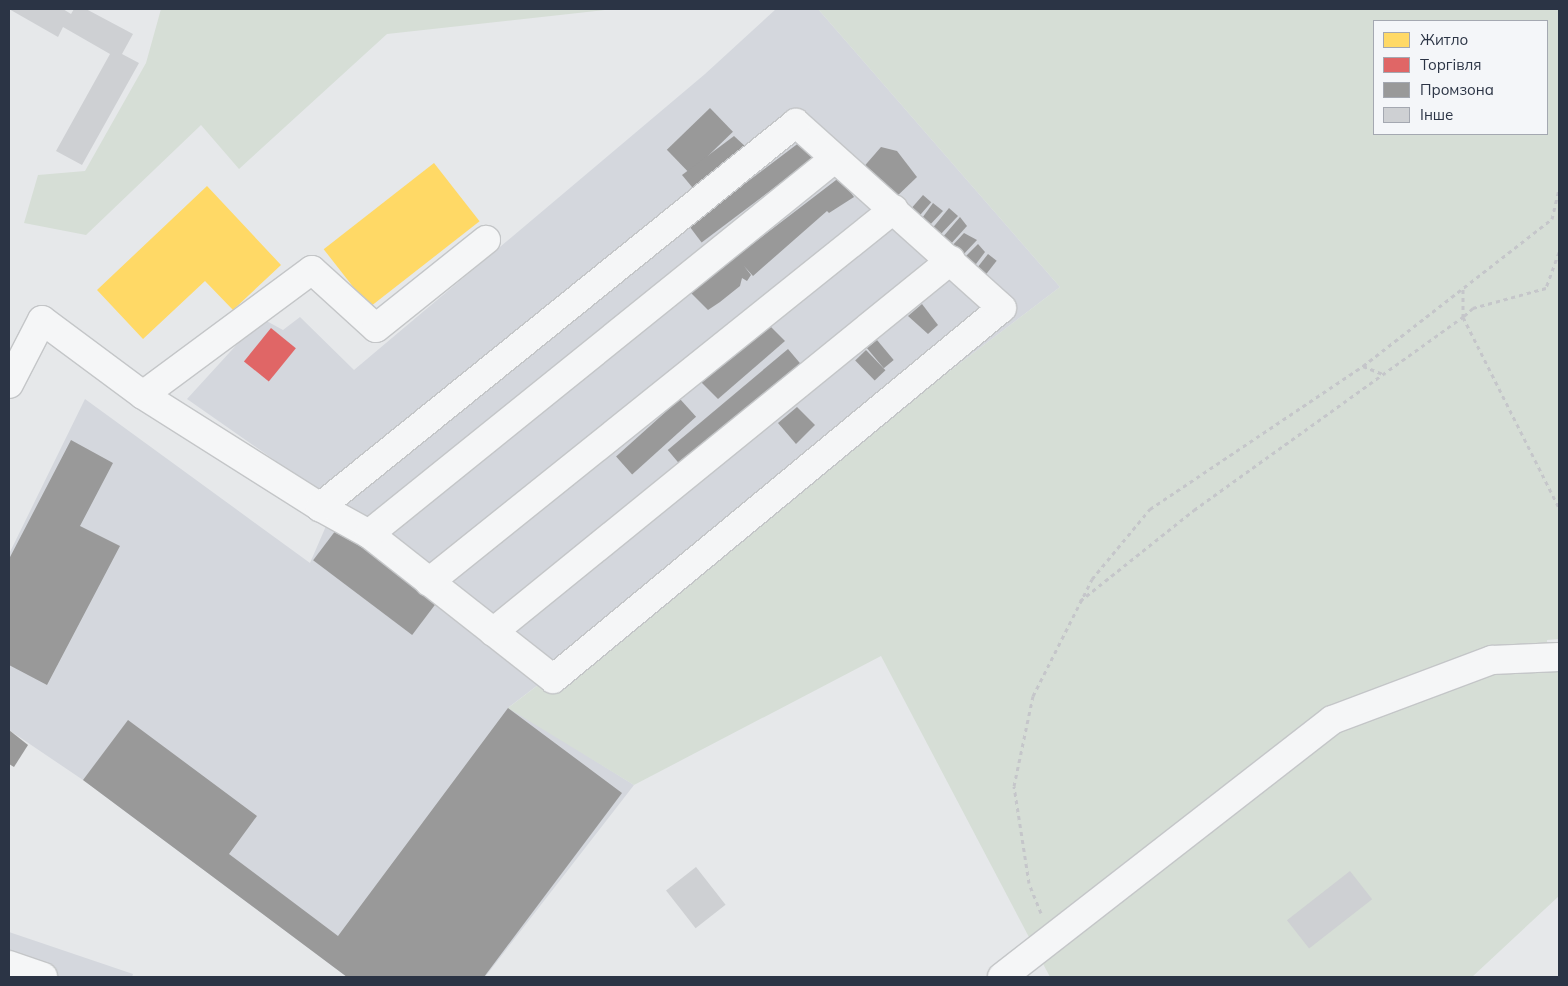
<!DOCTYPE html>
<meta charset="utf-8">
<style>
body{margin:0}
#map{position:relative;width:1568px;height:986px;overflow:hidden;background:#e6e8ea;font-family:Mulish,sans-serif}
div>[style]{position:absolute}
.built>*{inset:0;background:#d4d7dd}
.green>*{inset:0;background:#d6ded6}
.homes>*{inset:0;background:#ffd966;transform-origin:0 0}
.shops>*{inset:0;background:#e06666;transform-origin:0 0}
.industry>*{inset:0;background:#999;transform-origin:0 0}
.building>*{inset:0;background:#ced0d3;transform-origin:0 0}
.path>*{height:3px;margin-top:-1.5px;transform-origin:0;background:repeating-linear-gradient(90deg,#c5c6ca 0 4px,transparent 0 8px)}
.roads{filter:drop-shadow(1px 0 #c4c6c8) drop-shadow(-1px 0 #c4c6c8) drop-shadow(0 1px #c4c6c8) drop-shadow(0 -1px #c4c6c8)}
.minor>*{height:28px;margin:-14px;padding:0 14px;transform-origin:14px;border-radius:14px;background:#f5f6f7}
span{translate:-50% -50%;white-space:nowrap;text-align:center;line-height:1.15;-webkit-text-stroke:5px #f4f6f9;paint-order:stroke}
.frame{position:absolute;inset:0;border:10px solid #2b3445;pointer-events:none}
.legend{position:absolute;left:1373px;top:20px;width:175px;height:115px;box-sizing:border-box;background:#f4f6f9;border:1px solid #a4a8b1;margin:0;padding:6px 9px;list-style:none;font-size:15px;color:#2b3445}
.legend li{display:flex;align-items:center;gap:10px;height:25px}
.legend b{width:25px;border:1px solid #a4a8b1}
</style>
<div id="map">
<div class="built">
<div style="clip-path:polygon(776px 9px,818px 9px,1060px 287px,509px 707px,634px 785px,485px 977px,347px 977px,83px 780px,9px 730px,9px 554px,85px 399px,310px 563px,336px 503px,187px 399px,261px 318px,283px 330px,300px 317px,354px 370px,705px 74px)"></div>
<div style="clip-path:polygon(9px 932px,133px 974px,132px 977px,9px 977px)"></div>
</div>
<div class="green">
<div style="clip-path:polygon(161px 9px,614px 9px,387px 34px,239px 169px,201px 125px,86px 235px,24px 223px,38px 175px,85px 171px,146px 63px)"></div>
<div style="clip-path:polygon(evenodd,818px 9px,1559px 9px,1559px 639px,1547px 640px,1547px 668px,1559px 669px,1559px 896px,1472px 977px,1050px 977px,881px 656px,634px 785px,508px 708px,1060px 287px,818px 9px,1374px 21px,1547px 21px,1547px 134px,1374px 134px,1374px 21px)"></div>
</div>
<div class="homes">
<div style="left:434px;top:163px;width:74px;height:140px;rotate:52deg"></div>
<div style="clip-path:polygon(207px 186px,281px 265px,233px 310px,205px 281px,143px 339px,97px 290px)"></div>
</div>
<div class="shops">
<div style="left:271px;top:328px;width:32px;height:43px;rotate:39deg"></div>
</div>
<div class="industry">
<div style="left:710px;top:108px;width:33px;height:60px;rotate:46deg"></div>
<div style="clip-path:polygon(734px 136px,747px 148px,697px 193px,682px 175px)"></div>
<div style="left:800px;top:142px;width:21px;height:139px;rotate:53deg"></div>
<div style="clip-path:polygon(881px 147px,897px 151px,917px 177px,893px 200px,861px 170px)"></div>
<div style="clip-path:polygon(840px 177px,854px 197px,829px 213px,827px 211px,753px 276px,744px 266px,751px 275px,747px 281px,742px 278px,740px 286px,720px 302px,708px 310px,690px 292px)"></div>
<div style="left:923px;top:195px;width:11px;height:20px;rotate:41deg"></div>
<div style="clip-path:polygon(933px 203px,943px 211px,928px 227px,920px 221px)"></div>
<div style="clip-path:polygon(949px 208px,958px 216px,939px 236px,931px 230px)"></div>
<div style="clip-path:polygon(960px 217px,967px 226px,949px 246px,942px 238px)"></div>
<div style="clip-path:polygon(964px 233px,977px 240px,962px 256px,951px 247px)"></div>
<div style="clip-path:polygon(978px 244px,985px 252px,973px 268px,962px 260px)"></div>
<div style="left:988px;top:254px;width:11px;height:20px;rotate:38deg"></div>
<div style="clip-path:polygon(922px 304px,938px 325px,928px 334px,908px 316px)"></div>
<div style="clip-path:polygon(770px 326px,785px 341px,718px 399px,701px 382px)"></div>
<div style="left:877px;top:340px;width:26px;height:13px;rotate:50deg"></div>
<div style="left:788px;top:349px;width:23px;height:157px;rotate:50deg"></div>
<div style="left:866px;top:350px;width:28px;height:15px;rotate:46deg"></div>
<div style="left:680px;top:399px;width:24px;height:86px;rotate:48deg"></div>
<div style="clip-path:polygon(797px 407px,815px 425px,796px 444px,778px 423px)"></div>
<div style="clip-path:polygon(71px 440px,113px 463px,80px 526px,120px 546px,47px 685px,9px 665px,9px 559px)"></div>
<div style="left:339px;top:526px;width:124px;height:43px;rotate:37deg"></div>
<div style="clip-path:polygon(508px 708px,622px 793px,484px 977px,347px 977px,83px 780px,128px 720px,257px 816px,229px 854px,338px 936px)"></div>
<div style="clip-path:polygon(9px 730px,28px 745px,14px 767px,9px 764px)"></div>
</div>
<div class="building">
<div style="clip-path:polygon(9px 9px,63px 9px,71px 14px,74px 9px,86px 9px,133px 34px,122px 54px,139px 63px,82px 165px,56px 151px,110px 54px,63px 27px,58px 37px)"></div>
<div style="left:696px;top:867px;width:48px;height:38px;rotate:52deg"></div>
<div style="left:1350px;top:871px;width:36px;height:80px;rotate:52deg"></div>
</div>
<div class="path">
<div style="left:1559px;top:252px;width:38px;rotate:110deg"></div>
<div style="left:1546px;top:288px;width:76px;rotate:164.7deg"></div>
<div style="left:1473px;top:308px;width:13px;rotate:138deg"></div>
<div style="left:1463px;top:317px;width:214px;rotate:63.3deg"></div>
<div style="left:1363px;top:366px;width:24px;rotate:22deg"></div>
<div style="left:1080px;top:601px;width:146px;rotate:-38.6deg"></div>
<div style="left:1194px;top:510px;width:331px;rotate:-35.7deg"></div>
<div style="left:1463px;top:317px;width:30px;rotate:-90deg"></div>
<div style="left:1041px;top:913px;width:32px;rotate:-112deg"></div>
<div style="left:1029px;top:883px;width:98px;rotate:-98.8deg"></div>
<div style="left:1014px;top:786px;width:92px;rotate:-78.1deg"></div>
<div style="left:1033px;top:696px;width:131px;rotate:-63.2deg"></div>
<div style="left:1092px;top:579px;width:91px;rotate:-50.4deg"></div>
<div style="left:1150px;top:509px;width:257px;rotate:-33.9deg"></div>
<div style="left:1363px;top:366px;width:239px;rotate:-37.9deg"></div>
<div style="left:1552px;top:219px;width:31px;rotate:-77deg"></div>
</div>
<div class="roads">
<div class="minor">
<div style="left:9px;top:384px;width:72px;rotate:-62.7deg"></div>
<div style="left:42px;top:320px;width:126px;rotate:36.6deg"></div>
<div style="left:143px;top:395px;width:209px;rotate:32.3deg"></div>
<div style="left:320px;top:507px;width:56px;rotate:28.9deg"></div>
<div style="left:369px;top:534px;width:234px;rotate:38.2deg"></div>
<div style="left:553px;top:679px;width:582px;rotate:-39.57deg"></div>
<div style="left:1002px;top:308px;width:277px;rotate:-138.1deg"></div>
<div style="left:796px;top:123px;width:612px;rotate:141.11deg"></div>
<div style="left:143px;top:395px;width:210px;rotate:-36.5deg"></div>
<div style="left:312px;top:270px;width:86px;rotate:42.2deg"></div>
<div style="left:376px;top:328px;width:141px;rotate:-38.7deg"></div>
<div style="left:369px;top:534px;width:597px;rotate:-38.88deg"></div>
<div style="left:429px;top:582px;width:596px;rotate:-38.73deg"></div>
<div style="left:493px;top:632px;width:590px;rotate:-39.08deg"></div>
<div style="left:9px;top:965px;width:36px;rotate:19deg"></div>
<div style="left:1002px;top:977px;width:418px;rotate:-37.9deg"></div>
<div style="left:1332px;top:720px;width:171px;rotate:-20.6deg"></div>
<div style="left:1492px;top:660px;width:67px;rotate:-2.6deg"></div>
</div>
</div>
<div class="frame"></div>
<ul class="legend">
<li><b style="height:14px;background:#ffd966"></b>Житло</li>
<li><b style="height:14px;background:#e06666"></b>Торгівля</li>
<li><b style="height:14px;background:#999"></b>Промзона</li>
<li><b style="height:14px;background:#ced0d3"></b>Інше</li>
</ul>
</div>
